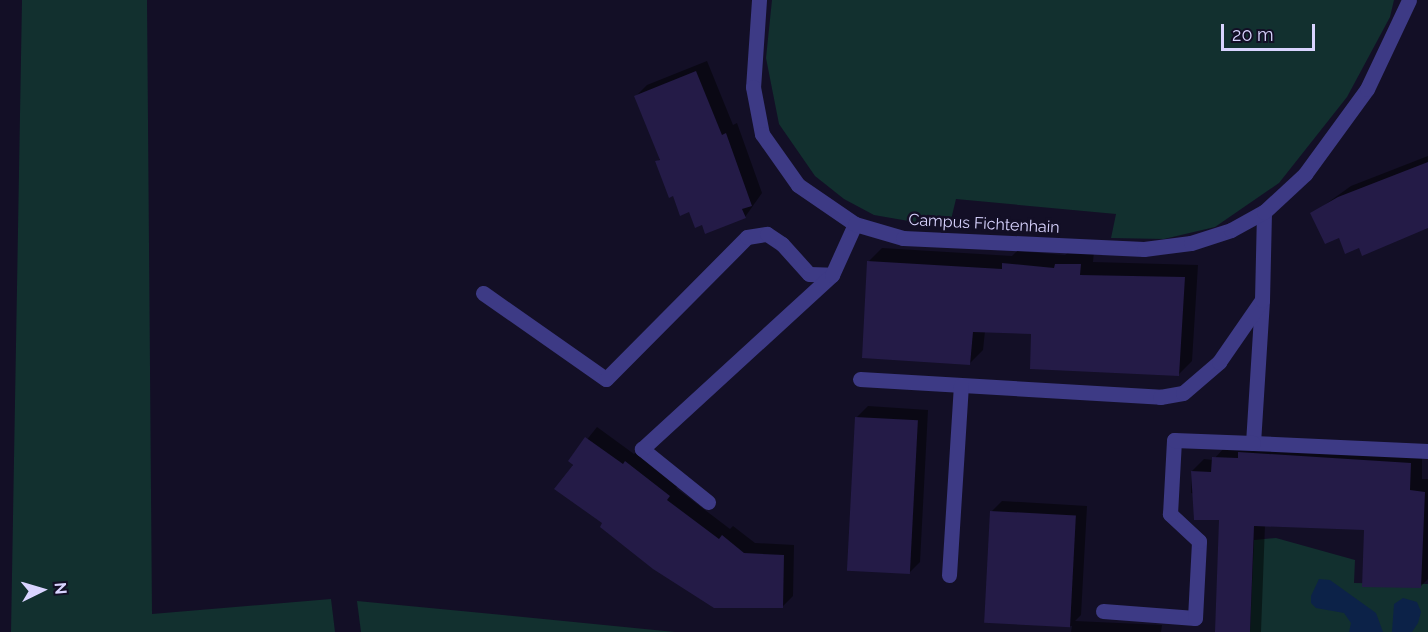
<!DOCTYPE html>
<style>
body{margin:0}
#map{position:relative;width:1428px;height:632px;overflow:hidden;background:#130f26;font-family:Raleway,sans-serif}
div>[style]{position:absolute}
.green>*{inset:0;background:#12302f}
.water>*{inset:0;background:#0c2248}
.shadow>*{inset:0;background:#0007}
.building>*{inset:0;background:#241b47;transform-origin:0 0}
.service>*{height:15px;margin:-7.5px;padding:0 7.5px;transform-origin:7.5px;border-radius:7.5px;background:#3d3a85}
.minor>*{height:15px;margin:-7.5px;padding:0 7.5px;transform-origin:7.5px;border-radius:7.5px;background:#3d3a85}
span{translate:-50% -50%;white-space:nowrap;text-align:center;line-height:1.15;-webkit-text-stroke:5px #130f26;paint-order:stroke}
.street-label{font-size:16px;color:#d9d4ff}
.north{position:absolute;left:12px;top:560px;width:60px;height:60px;-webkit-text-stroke:4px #130f26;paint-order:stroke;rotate:85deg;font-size:16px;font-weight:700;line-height:24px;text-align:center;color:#d9d4ff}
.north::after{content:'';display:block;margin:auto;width:21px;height:27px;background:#d9d4ff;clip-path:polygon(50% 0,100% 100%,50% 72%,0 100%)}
.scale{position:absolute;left:1221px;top:24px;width:94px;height:27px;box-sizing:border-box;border:3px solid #d9d4ff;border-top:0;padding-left:8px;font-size:18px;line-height:21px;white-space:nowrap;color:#d9d4ff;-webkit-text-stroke:4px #130f26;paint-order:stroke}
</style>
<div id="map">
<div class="green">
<div style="clip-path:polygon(22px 0,147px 0,152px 614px,331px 599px,335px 632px,11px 632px)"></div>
<div style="clip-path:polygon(772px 0,1394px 0,1390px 17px,1347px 97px,1279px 183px,1215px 227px,1164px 239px,1111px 238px,1116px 214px,956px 199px,949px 228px,874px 215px,844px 199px,815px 176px,779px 124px,766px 58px)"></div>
<div style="clip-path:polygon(1276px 538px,1355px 560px,1354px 583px,1428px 584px,1428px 632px,1250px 632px,1254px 540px)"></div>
<div style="clip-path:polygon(357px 601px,503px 615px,675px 632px,361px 632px)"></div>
</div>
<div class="water">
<div style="clip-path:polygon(1319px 579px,1330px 580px,1376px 613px,1383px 632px,1349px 632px,1351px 623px,1344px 613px,1316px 608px,1311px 603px,1311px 596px)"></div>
<div style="clip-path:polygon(1403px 598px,1417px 602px,1421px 612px,1418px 623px,1412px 632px,1392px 632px,1394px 604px)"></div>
</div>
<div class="shadow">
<div style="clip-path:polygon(707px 61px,733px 125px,737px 123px,762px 193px,745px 217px,703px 223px,689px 210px,657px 162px,661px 158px,636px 96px,647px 85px)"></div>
<div style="clip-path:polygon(1428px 156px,1428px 227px,1359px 246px,1312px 214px,1351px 186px)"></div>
<div style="clip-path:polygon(882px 248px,1012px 256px,1017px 251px,1065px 255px,1070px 251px,1094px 251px,1093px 262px,1198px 265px,1192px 361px,1178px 375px,1033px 333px,985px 331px,983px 350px,969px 364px,869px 261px)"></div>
<div style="clip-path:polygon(868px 406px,928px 410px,920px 562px,909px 573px,857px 417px)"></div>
<div style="clip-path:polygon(597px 427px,634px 454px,637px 452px,679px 485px,676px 488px,730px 529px,733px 526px,755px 543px,794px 545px,793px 596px,782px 607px,605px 523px,570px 461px)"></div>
<div style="clip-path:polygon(1226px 446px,1422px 452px,1422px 479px,1428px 479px,1428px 579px,1420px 587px,1365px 528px,1265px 525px,1261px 632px,1217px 632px,1221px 518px,1197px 494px,1191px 493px,1192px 471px,1204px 459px,1213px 460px)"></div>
<div style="clip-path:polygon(1002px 501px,1087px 506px,1081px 615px,1075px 621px,1162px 625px,1161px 632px,1071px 632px,1072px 626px,986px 622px,991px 512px)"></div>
</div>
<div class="building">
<div style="clip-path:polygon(696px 71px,722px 135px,726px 133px,752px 206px,742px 209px,746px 218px,705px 234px,702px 225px,695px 228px,689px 212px,680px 216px,673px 196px,669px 198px,655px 161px,660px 160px,634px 96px)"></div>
<div style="clip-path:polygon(1428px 162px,1428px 228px,1362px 256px,1359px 248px,1345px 254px,1339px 238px,1325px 244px,1310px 213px,1338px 197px)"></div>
<div style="clip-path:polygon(867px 261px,1002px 269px,1002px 263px,1054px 268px,1055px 264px,1081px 264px,1080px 275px,1185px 277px,1179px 376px,1030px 369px,1031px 334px,973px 332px,970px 365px,862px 358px)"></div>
<div style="left:855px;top:417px;width:63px;height:154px;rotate:3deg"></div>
<div style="clip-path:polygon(585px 437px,623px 464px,625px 461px,670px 496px,667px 500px,719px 539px,722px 535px,744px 553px,784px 555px,783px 608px,714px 608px,653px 569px,600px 527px,602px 523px,554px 489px,573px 465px,568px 461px)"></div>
<div style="clip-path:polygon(1238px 452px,1411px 463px,1410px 490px,1425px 492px,1421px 588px,1362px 587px,1364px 530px,1254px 526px,1250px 632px,1215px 632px,1219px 520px,1194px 520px,1191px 471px,1211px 472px,1212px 457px,1238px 458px)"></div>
<div style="left:990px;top:511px;width:86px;height:112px;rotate:3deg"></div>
</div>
<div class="service">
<div style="left:483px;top:293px;width:150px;rotate:35deg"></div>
<div style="left:606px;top:379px;width:200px;rotate:-45.2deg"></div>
<div style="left:747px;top:237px;width:20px;rotate:-9deg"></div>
<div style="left:767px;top:234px;width:18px;rotate:34deg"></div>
<div style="left:782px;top:244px;width:40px;rotate:48deg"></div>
<div style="left:809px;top:274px;width:23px;rotate:2deg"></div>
<div style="left:1262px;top:300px;width:143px;rotate:93.6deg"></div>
<div style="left:1253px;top:443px;width:175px;rotate:2.6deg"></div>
<div style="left:860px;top:379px;width:301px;rotate:3.4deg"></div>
<div style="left:1160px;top:397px;width:23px;rotate:-10deg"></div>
<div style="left:1183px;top:393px;width:48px;rotate:-40.7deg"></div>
<div style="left:1219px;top:362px;width:75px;rotate:-55.3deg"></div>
<div style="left:1262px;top:300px;width:88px;rotate:-88.7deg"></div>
<div style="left:708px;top:502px;width:85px;rotate:-141.2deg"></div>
<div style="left:642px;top:449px;width:258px;rotate:-42.5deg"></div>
<div style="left:832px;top:275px;width:56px;rotate:-65.7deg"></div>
<div style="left:949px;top:575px;width:190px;rotate:-86.4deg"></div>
<div style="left:1103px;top:611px;width:92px;rotate:4.4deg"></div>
<div style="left:1195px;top:618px;width:77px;rotate:-87deg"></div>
<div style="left:1199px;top:541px;width:40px;rotate:-137deg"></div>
<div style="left:1170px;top:514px;width:74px;rotate:-86.9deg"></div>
<div style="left:1174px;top:440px;width:79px;rotate:2.2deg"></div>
</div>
<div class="minor">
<div style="left:759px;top:0;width:87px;rotate:93.9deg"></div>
<div style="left:753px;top:87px;width:48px;rotate:79.2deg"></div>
<div style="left:762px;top:134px;width:62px;rotate:54.8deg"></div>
<div style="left:798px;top:185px;width:69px;rotate:34.4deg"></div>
<div style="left:855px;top:224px;width:50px;rotate:16.3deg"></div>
<div style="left:903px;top:238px;width:241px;rotate:2.6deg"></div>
<div style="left:1144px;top:249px;width:47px;rotate:-7.3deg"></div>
<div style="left:1191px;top:243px;width:42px;rotate:-18deg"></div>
<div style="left:1231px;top:230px;width:38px;rotate:-29deg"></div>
<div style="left:1264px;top:212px;width:56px;rotate:-42.8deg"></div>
<div style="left:1305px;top:174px;width:105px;rotate:-53.9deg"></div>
<div style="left:1367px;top:89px;width:98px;rotate:-64.7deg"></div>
</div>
<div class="street-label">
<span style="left:984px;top:224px;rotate:3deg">Campus Fichtenhain</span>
</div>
<div class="north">N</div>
<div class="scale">20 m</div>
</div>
